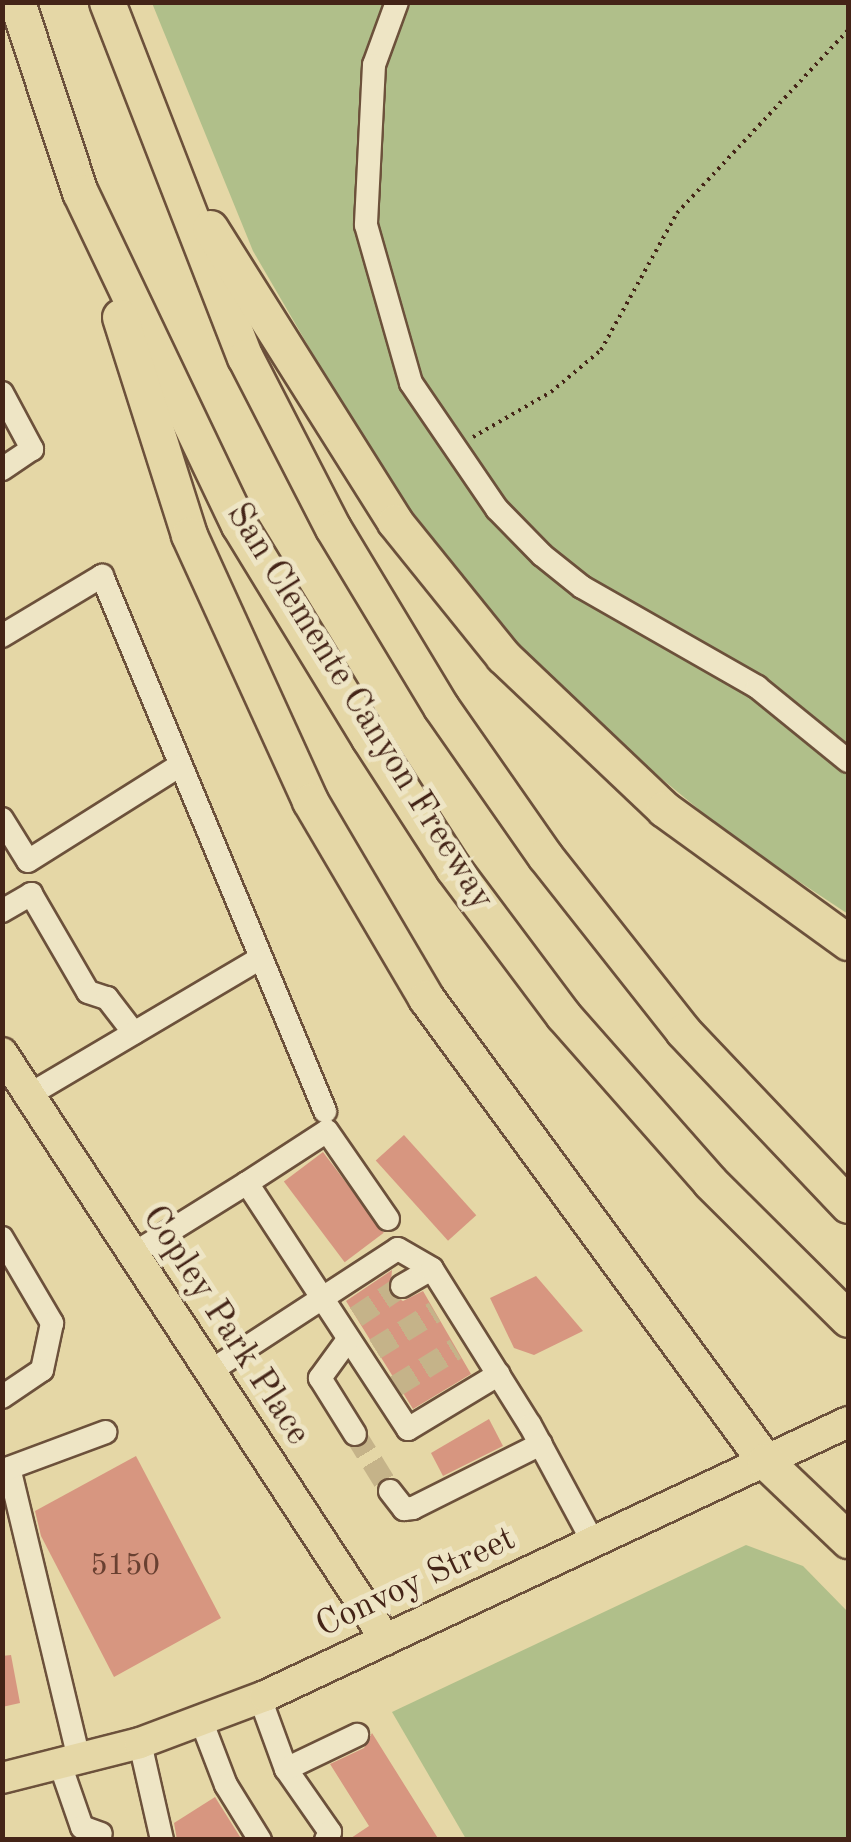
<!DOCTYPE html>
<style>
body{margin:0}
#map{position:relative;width:851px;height:1842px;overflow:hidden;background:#e5d7a6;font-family:"Old Standard TT",serif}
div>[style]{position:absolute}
.green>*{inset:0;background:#b0bf8a}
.building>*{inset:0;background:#d79680;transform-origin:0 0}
.minor-tunnel>*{height:22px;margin-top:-11px;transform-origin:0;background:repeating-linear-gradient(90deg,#c5b389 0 22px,transparent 0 33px)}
.path>*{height:4px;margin-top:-2px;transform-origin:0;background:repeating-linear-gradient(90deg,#442417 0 2.5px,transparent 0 7.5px)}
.roads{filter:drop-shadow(2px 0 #6c513b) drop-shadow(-2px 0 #6c513b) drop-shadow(0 2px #6c513b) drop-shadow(0 -2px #6c513b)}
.minor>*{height:22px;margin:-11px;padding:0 11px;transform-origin:11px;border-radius:11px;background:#eee5c5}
.major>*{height:30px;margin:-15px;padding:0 15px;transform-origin:15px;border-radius:15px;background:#e5d7a6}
.highway>*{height:35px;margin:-17.5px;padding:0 17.5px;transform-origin:17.5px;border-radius:17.5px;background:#e5d7a6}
span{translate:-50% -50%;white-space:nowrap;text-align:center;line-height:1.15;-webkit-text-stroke:10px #eee5c5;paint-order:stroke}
.number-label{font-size:30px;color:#694031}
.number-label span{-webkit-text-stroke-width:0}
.street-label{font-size:35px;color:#442417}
.frame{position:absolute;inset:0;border:5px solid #442417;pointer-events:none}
</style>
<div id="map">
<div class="green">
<div style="clip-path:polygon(152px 3px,848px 3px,848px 914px,732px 837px,545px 682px,381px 471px,253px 251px)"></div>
<div style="clip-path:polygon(746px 1545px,803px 1566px,848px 1612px,848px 1839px,466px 1839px,392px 1712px)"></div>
</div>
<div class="building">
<div style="left:404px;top:1135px;width:108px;height:38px;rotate:48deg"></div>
<div style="left:323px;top:1152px;width:101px;height:49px;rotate:53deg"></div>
<div style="clip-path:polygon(392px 1270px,390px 1294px,403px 1301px,423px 1291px,471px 1374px,413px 1409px,346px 1301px)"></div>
<div style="clip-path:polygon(536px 1276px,583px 1331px,534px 1355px,514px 1348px,490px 1298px)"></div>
<div style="clip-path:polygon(489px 1419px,503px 1446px,443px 1476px,431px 1453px)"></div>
<div style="clip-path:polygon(136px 1456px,221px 1618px,114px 1677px,41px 1536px,35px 1511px)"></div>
<div style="clip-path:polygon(11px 1655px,20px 1703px,2px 1707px,2px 1656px)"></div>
<div style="clip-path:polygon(372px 1733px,439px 1840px,348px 1840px,369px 1826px,330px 1764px,364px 1748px)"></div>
<div style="clip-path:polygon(215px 1797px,242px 1840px,177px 1840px,174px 1823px)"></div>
</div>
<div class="minor-tunnel">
<div style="left:356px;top:1317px;width:55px;rotate:-34deg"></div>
<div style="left:375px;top:1349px;width:70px;rotate:-31.7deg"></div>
<div style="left:396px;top:1386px;width:70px;rotate:-31.7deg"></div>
<div style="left:355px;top:1434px;width:67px;rotate:58.4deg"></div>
</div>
<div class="path">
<div style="left:473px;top:437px;width:90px;rotate:-30deg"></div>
<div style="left:551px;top:392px;width:65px;rotate:-40deg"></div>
<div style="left:601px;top:350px;width:157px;rotate:-61deg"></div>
<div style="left:677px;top:213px;width:250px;rotate:-46.9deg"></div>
</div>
<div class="roads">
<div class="minor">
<div style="left:397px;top:2px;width:67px;rotate:110.1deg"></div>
<div style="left:374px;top:65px;width:160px;rotate:92.9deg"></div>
<div style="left:366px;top:225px;width:164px;rotate:74.1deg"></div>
<div style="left:411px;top:383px;width:153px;rotate:55.7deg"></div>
<div style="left:497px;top:509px;width:64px;rotate:45.6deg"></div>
<div style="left:542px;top:555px;width:51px;rotate:38.7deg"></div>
<div style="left:582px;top:587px;width:202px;rotate:29.7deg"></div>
<div style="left:757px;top:687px;width:117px;rotate:39.1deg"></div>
<div style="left:2px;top:393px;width:64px;rotate:61.8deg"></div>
<div style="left:32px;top:449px;width:36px;rotate:146deg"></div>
<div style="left:2px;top:636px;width:117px;rotate:-31deg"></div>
<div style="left:102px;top:576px;width:580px;rotate:67.37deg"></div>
<div style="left:2px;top:819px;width:49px;rotate:58.2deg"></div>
<div style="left:28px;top:861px;width:178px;rotate:-32.2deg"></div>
<div style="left:2px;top:911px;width:34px;rotate:-30deg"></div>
<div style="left:31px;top:894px;width:113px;rotate:59.8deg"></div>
<div style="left:88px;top:992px;width:20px;rotate:18deg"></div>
<div style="left:107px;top:998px;width:44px;rotate:52.4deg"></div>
<div style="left:29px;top:1095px;width:265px;rotate:-30.6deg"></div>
<div style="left:247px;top:1183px;width:95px;rotate:-33deg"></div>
<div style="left:327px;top:1131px;width:107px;rotate:55.3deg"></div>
<div style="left:2px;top:1238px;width:99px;rotate:59.5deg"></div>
<div style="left:52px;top:1323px;width:48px;rotate:102deg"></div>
<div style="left:42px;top:1370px;width:48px;rotate:146deg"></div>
<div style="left:133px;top:1254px;width:134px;rotate:-31.9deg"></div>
<div style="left:247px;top:1183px;width:294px;rotate:56.8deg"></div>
<div style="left:408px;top:1429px;width:106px;rotate:-31.1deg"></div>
<div style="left:402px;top:1286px;width:34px;rotate:-30deg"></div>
<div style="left:347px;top:1341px;width:46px;rotate:126.1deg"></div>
<div style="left:320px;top:1378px;width:66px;rotate:58deg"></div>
<div style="left:209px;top:1372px;width:225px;rotate:-33.1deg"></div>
<div style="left:398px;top:1249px;width:39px;rotate:30deg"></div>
<div style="left:432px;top:1269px;width:184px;rotate:57.9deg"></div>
<div style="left:530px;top:1425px;width:133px;rotate:61.7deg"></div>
<div style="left:390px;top:1491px;width:23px;rotate:52deg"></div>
<div style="left:404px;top:1509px;width:9px;rotate:-6deg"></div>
<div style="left:413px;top:1508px;width:143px;rotate:-26.6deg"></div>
<div style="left:260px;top:1698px;width:76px;rotate:69.9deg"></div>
<div style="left:286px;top:1769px;width:77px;rotate:55.1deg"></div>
<div style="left:330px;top:1832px;width:9px;rotate:117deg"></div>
<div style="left:201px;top:1720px;width:70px;rotate:69deg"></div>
<div style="left:226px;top:1785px;width:65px;rotate:58.3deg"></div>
<div style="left:140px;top:1743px;width:99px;rotate:77.2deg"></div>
<div style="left:79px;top:1759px;width:299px;rotate:-103.5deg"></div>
<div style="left:9px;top:1468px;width:103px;rotate:-20.4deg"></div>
<div style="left:60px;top:1764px;width:67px;rotate:70.8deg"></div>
<div style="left:82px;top:1827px;width:20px;rotate:20deg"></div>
<div style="left:286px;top:1769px;width:79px;rotate:-25.6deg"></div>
</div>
<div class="major">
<div style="left:2px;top:1053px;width:701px;rotate:56.81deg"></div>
<div style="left:2px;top:1778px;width:142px;rotate:-14.2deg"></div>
<div style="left:140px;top:1743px;width:134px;rotate:-20.6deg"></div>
<div style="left:265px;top:1696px;width:644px;rotate:-25.17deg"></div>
</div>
<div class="highway">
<div style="left:17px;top:2px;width:200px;rotate:71.7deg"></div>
<div style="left:80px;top:192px;width:369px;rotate:64.5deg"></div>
<div style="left:239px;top:525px;width:250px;rotate:58.6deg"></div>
<div style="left:369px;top:738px;width:155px;rotate:57.1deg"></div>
<div style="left:453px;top:868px;width:184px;rotate:53.2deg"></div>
<div style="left:563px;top:1015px;width:222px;rotate:48.6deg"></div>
<div style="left:710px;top:1182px;width:194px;rotate:44.8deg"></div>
<div style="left:107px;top:2px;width:381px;rotate:68.8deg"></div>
<div style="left:245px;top:357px;width:192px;rotate:62.8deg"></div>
<div style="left:333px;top:528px;width:209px;rotate:58.9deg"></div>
<div style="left:441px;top:707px;width:182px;rotate:55.1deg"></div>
<div style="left:545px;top:856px;width:223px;rotate:51.7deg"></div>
<div style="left:683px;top:1031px;width:240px;rotate:46.5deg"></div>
<div style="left:210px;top:228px;width:347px;rotate:57.8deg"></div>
<div style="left:395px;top:522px;width:172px;rotate:51.1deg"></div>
<div style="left:503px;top:656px;width:222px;rotate:43.5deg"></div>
<div style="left:664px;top:809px;width:227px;rotate:35.9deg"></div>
<div style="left:120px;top:317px;width:229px;rotate:72.4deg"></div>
<div style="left:189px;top:535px;width:292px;rotate:65.5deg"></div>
<div style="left:310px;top:801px;width:229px;rotate:59.5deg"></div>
<div style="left:426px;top:998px;width:574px;rotate:53.79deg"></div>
<div style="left:765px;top:1461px;width:115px;rotate:43.6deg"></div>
</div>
</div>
<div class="number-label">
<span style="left:125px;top:1566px">5150</span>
</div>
<div class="street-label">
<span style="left:359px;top:707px;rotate:58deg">San Clemente Canyon Freeway</span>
<span style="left:225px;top:1326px;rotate:57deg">Copley Park Place</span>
<span style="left:416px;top:1583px;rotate:-25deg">Convoy Street</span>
</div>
<div class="frame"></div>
</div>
